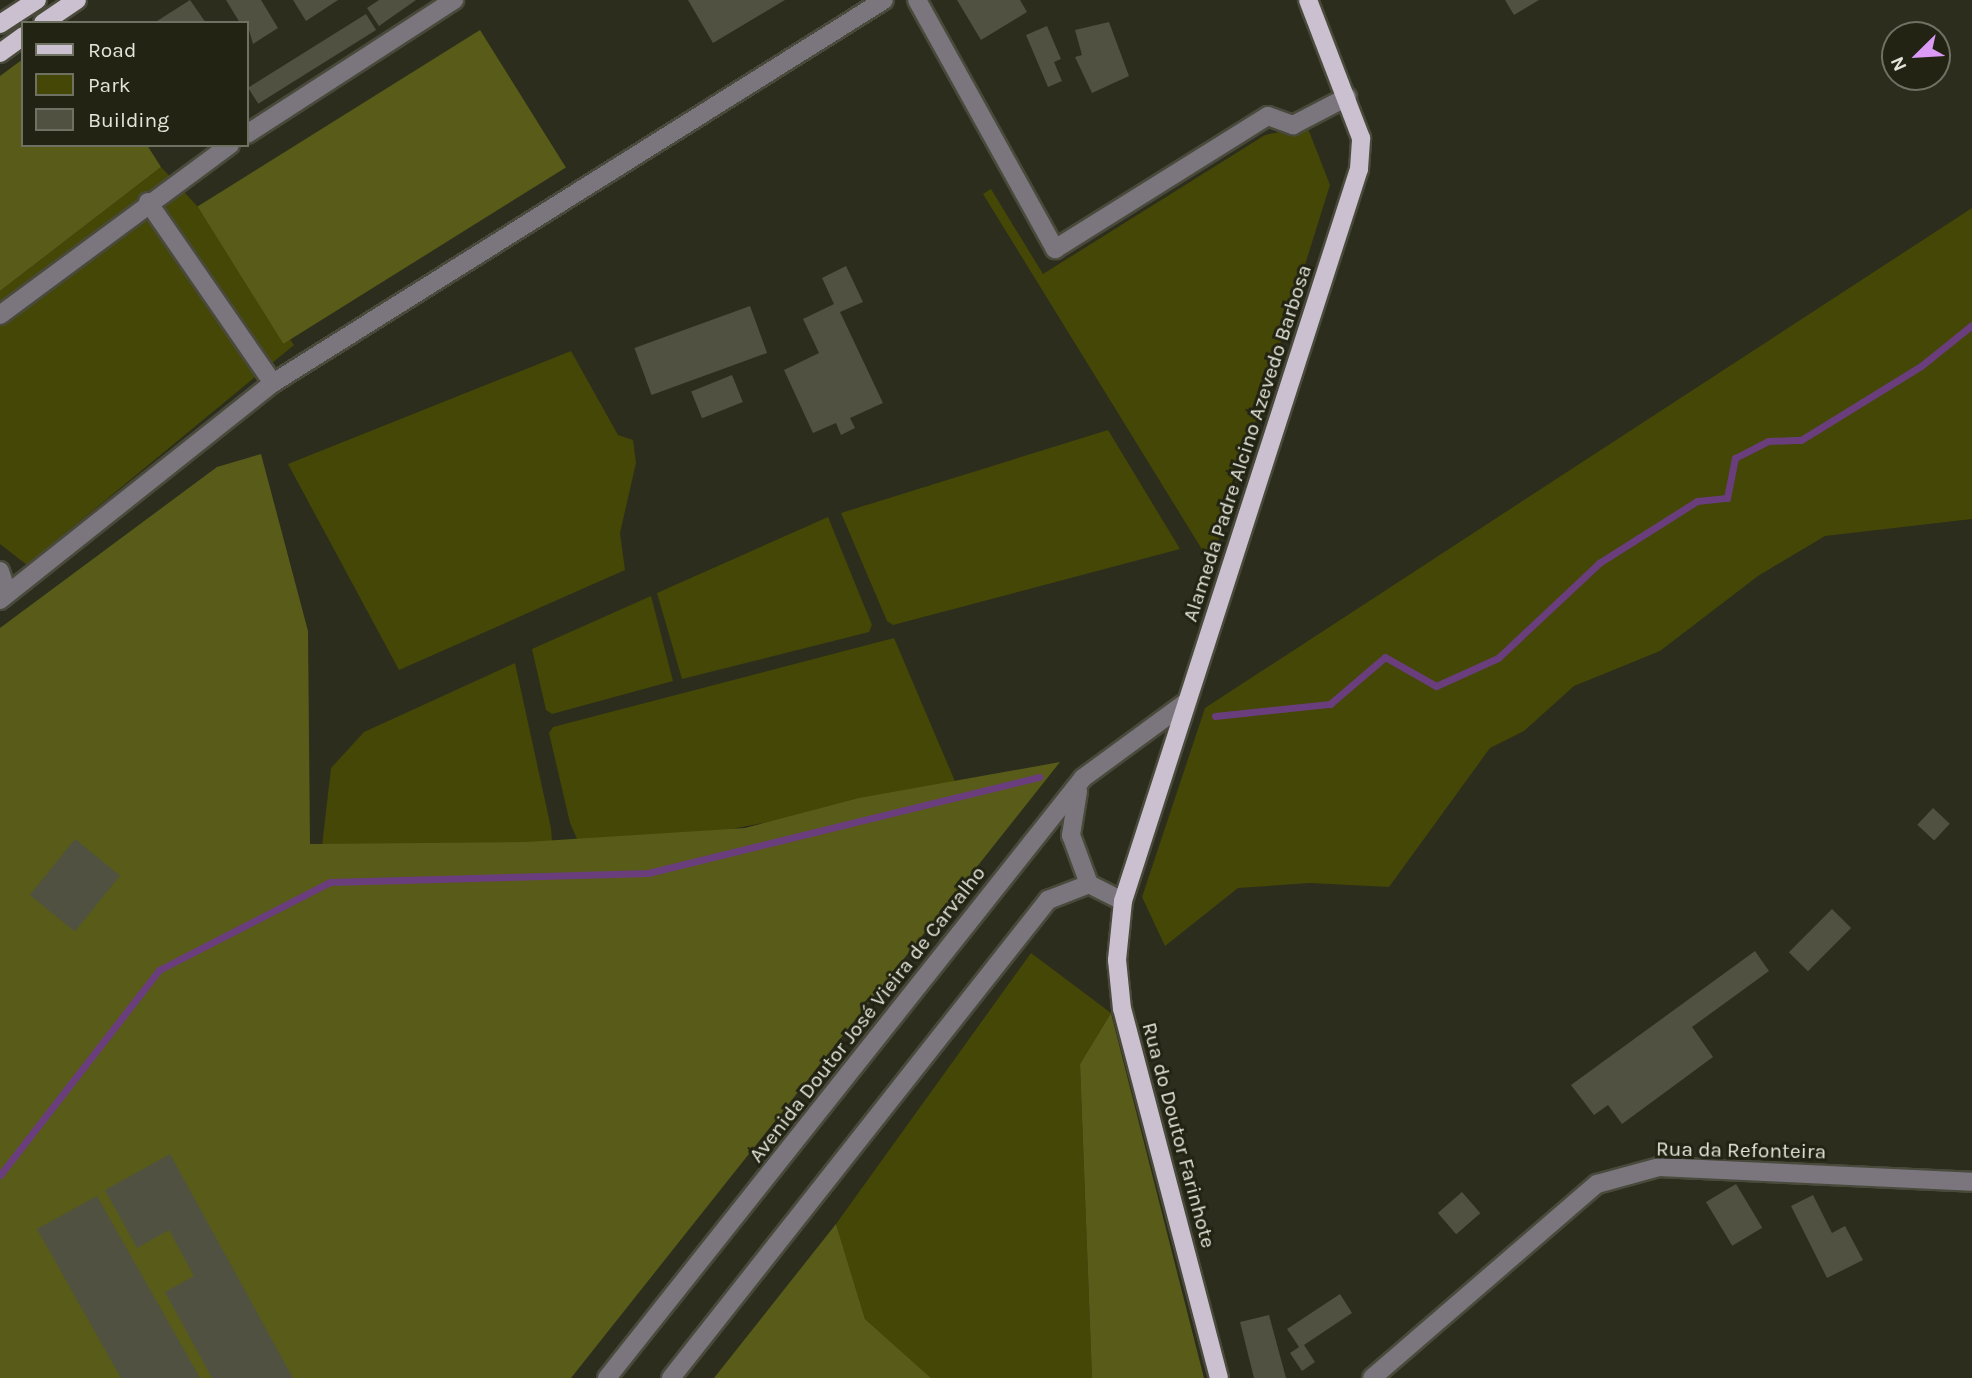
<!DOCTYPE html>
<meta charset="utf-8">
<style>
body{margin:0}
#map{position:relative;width:1972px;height:1378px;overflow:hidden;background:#2c2d1d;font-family:Karla,sans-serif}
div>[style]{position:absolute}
.green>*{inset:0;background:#444705}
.forest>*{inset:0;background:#585c18;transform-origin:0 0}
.stream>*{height:7px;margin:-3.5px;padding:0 3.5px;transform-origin:3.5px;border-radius:3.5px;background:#6a3e7c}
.building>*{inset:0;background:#505140;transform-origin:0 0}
.roads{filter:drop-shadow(2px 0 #494a3b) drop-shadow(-2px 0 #494a3b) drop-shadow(0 2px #494a3b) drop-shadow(0 -2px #494a3b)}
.minor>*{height:18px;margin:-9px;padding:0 9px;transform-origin:9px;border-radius:9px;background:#7b767d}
.major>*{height:18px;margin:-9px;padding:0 9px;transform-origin:9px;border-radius:9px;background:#cac0cf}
span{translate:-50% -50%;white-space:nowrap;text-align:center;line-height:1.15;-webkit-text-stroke:6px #222313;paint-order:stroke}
.street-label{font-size:21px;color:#e3e5da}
.legend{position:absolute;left:21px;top:21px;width:228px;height:126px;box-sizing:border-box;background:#222313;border:2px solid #6f7163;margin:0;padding:9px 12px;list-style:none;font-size:21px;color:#e3e5da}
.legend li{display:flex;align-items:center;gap:14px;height:35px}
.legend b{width:35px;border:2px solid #6f7163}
.north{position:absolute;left:1881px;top:21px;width:70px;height:70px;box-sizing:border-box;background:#222313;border:2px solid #6f7163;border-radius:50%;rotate:246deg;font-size:19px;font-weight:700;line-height:28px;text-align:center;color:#e3e5da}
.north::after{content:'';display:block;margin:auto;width:24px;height:32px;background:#da9af6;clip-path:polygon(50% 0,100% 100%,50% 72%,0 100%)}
</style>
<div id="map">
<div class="green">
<div style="clip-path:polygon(1307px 126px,1330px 185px,1211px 564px,983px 194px,991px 189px,1043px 274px,1265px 135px)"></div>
<div style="clip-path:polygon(161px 167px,198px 207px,294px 345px,27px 565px,0 544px,0 291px)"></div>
<div style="clip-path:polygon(1972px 208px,1972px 519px,1825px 536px,1758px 576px,1660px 651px,1574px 686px,1524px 731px,1490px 748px,1389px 887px,1310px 883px,1238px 888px,1165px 946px,1142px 897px,1205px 708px)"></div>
<div style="clip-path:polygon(571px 351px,618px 435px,633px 440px,636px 463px,620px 533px,625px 570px,399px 670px,288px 464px)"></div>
<div style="clip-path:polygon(1108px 430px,1180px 549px,893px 625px,887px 621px,841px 513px)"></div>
<div style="clip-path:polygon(828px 517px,872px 625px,869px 632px,682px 679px,657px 593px)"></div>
<div style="clip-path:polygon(651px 596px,673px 681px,552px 714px,546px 710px,532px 649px)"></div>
<div style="clip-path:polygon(894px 638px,957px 786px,585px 857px,570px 823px,549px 733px,553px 727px)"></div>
<div style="clip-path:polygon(515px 663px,551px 828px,554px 869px,319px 872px,331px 768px,364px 732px)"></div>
<div style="clip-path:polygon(1031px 953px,1111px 1013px,1080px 1064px,1092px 1378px,931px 1378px,865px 1319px,836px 1224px)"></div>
</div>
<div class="forest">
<div style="left:480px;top:30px;width:162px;height:333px;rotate:58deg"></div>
<div style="clip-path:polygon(23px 59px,23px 145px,147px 145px,161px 167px,0 291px,0 76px)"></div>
<div style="clip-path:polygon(261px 454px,308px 631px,310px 844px,526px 842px,745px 828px,859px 798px,1060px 762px,571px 1378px,0 1378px,0 628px,217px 467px)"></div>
<div style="clip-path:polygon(1111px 1013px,1204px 1378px,1092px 1378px,1080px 1064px)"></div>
<div style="clip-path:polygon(836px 1224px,865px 1319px,931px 1378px,714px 1378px)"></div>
</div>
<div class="stream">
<div style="left:1215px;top:716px;width:116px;rotate:-6deg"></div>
<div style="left:1330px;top:704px;width:72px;rotate:-40.5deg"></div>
<div style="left:1385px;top:657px;width:59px;rotate:29.6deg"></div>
<div style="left:1436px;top:686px;width:68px;rotate:-24.3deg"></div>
<div style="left:1498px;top:658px;width:139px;rotate:-43.2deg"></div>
<div style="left:1599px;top:563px;width:116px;rotate:-32.3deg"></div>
<div style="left:1697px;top:501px;width:30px;rotate:-6deg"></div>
<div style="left:1727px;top:498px;width:41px;rotate:-78.7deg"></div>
<div style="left:1735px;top:458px;width:37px;rotate:-27deg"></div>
<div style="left:1768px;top:441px;width:33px;rotate:-2deg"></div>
<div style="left:1801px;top:440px;width:141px;rotate:-31.7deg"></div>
<div style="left:1921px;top:366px;width:65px;rotate:-38.8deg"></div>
<div style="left:0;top:1175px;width:259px;rotate:-52.2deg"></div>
<div style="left:159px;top:970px;width:192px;rotate:-27.2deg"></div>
<div style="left:330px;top:882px;width:318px;rotate:-1.6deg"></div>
<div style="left:648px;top:873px;width:403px;rotate:-13.8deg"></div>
</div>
<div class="building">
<div style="clip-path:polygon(190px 0,206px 23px,154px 23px)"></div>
<div style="clip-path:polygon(226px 0,261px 0,278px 28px,253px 44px,247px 23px,240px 23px)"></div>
<div style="clip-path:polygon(293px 0,338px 0,306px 21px)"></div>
<div style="clip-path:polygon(379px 0,416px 0,379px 26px,367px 8px)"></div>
<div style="clip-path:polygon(688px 0,785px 0,713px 43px)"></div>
<div style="clip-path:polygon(957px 0,1020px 0,1027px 12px,981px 40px)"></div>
<div style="clip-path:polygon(1505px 0,1539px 0,1514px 15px)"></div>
<div style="left:366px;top:14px;width:19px;height:139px;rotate:58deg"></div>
<div style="clip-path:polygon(1109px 22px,1129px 76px,1092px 93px,1075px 57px,1082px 55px,1075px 30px)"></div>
<div style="clip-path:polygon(1047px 26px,1061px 59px,1054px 62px,1062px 81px,1048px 87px,1026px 35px)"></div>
<div style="clip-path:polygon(846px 266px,863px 302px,840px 312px,883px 403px,850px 418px,855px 428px,841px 435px,836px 423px,813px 433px,784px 370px,819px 353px,803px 319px,834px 304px,822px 278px)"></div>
<div style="left:750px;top:306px;width:50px;height:123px;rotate:70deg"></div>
<div style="left:732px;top:375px;width:29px;height:44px;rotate:68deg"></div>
<div style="left:1933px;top:808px;width:23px;height:23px;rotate:43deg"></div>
<div style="left:75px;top:839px;width:58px;height:72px;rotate:39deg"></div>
<div style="left:1832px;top:909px;width:27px;height:61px;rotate:45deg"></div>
<div style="clip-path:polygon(1755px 951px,1769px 971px,1692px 1027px,1713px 1057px,1622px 1124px,1608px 1105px,1594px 1115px,1571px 1085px)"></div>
<div style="clip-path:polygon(170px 1154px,293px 1378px,212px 1378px,165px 1292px,194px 1276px,169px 1230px,137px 1248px,105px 1190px)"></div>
<div style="left:1736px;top:1184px;width:51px;height:35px;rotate:59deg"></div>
<div style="left:1462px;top:1192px;width:28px;height:32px;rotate:49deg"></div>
<div style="clip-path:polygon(1813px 1195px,1832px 1233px,1845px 1226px,1863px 1260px,1827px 1278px,1791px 1206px)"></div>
<div style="clip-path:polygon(97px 1196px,200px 1378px,121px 1378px,37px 1229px)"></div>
<div style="clip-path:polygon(1340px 1294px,1352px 1313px,1304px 1345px,1315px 1362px,1302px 1371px,1290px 1353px,1299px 1347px,1287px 1329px)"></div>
<div style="clip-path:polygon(1269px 1315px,1286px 1378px,1254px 1378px,1240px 1322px)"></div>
</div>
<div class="roads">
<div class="minor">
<div style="left:917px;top:0;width:285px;rotate:61deg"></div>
<div style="left:1055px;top:249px;width:251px;rotate:-32deg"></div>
<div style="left:1268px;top:116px;width:27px;rotate:20deg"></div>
<div style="left:1293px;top:125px;width:61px;rotate:-27.4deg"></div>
<div style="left:247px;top:134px;width:247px;rotate:-32.9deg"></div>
<div style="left:148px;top:202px;width:220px;rotate:55.4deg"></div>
<div style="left:0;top:315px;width:286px;rotate:-36.5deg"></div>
<div style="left:0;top:571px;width:23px;rotate:72deg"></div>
<div style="left:7px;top:593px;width:7px;rotate:-172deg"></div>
<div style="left:0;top:600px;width:349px;rotate:-38.5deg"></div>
<div style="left:273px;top:383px;width:721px;rotate:-32.08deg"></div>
<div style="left:1078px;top:791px;width:45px;rotate:99deg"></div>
<div style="left:1071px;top:835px;width:52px;rotate:69.8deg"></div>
<div style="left:607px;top:1378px;width:766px;rotate:-51.57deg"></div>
<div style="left:1083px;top:778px;width:127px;rotate:-36.3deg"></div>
<div style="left:671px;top:1378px;width:609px;rotate:-51.74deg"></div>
<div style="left:1048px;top:900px;width:44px;rotate:-21.3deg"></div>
<div style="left:1089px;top:884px;width:38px;rotate:27deg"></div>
<div style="left:1372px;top:1378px;width:297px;rotate:-40.8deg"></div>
<div style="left:1597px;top:1184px;width:64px;rotate:-15.3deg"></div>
<div style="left:1659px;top:1167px;width:313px;rotate:2.7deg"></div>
</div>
<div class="major">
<div style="left:43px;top:23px;width:41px;rotate:-34.1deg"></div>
<div style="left:0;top:24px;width:44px;rotate:-33deg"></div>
<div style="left:0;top:53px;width:29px;rotate:-36deg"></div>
<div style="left:1219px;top:1378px;width:382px;rotate:-104.7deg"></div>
<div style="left:1122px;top:1009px;width:49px;rotate:-95.8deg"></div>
<div style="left:1117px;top:960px;width:59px;rotate:-84.2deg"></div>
<div style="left:1123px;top:901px;width:769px;rotate:-72.13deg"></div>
<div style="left:1359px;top:169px;width:31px;rotate:-86deg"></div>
<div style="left:1361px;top:138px;width:148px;rotate:-111deg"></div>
</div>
</div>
<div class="street-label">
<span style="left:1247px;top:443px;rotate:-72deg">Alameda Padre Alcino Azevedo Barbosa</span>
<span style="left:867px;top:1014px;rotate:-52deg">Avenida Doutor José Vieira de Carvalho</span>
<span style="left:1179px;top:1135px;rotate:75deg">Rua do Doutor Farinhote</span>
<span style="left:1741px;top:1150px;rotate:1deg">Rua da Refonteira</span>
</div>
<ul class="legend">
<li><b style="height:9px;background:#cac0cf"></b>Road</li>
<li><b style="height:19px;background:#444705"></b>Park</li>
<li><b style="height:19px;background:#505140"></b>Building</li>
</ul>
<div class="north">N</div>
</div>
